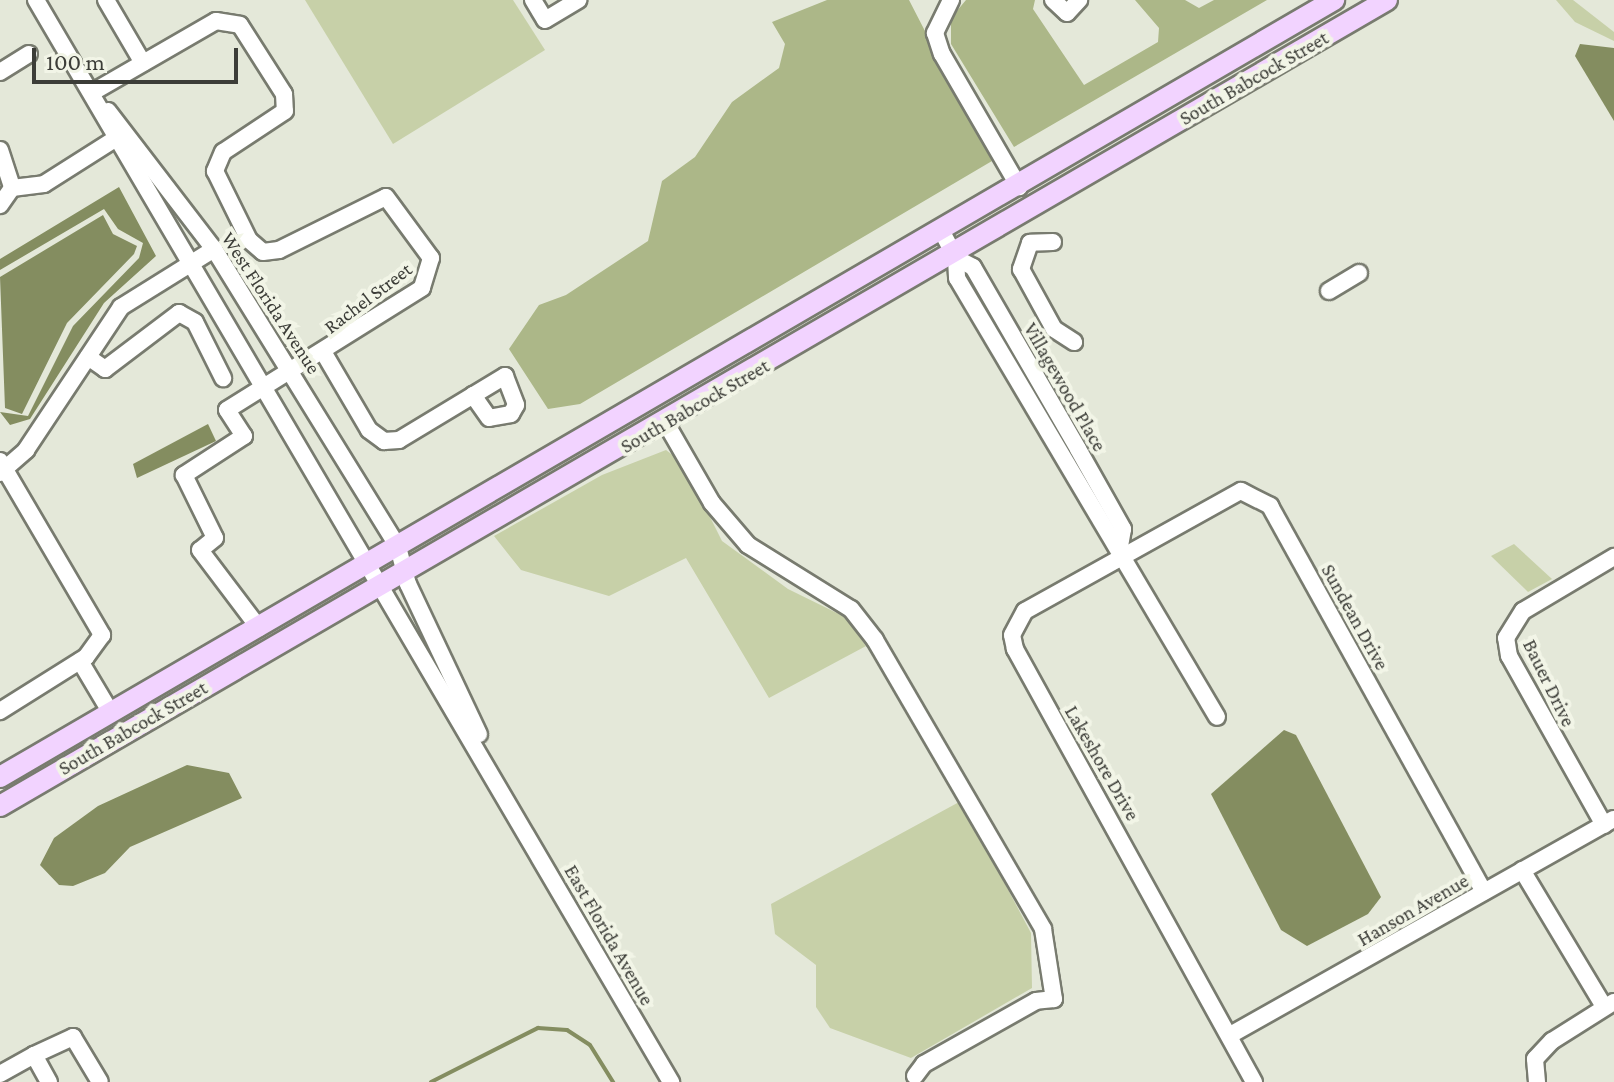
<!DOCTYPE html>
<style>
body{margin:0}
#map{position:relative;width:1614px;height:1082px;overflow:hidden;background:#e4e8d9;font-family:"Crimson Pro",serif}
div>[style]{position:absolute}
.green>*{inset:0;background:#c7d0a8}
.forest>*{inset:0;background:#acb788}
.water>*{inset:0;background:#848d60}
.stream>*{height:4px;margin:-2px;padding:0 2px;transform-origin:2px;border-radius:2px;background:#848d60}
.roads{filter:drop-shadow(2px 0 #787b6f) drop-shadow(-2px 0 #787b6f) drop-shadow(0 2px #787b6f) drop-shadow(0 -2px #787b6f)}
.minor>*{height:16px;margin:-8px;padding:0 8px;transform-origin:8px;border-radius:8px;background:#fff}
.major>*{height:20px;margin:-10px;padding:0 10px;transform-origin:10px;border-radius:10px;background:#f2d3ff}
span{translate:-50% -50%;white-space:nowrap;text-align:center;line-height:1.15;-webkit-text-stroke:8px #f2f5e7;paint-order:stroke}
.street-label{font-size:20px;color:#3c3d38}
.scale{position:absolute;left:32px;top:48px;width:206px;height:36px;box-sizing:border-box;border:4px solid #3c3d38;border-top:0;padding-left:10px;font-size:24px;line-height:28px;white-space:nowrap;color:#3c3d38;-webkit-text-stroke:6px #f2f5e7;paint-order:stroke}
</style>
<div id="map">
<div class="green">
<div style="clip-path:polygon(305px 0,513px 0,545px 50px,393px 144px)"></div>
<div style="clip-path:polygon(1556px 0,1573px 0,1614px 32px,1614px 41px,1575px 22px)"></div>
<div style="clip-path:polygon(666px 450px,683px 463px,722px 541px,788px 589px,845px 617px,866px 646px,769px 698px,686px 558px,609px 596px,521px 570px,494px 536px,602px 475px)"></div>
<div style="clip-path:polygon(1514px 544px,1552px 579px,1528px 592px,1491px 556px)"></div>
<div style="clip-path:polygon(961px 801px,1031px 933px,1032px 988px,911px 1058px,830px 1028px,816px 1007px,816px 965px,775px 934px,771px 904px)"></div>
</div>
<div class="forest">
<div style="clip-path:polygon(827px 0,909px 0,992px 161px,580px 404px,548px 409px,509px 349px,539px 305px,566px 295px,648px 241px,662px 181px,695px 157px,732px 102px,779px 68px,785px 44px,772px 22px)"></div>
<div style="clip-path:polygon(966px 0,1035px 0,1033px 9px,1084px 85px,1158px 42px,1159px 28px,1135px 0,1185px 0,1199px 8px,1214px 0,1267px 0,1014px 147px,951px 44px,951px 18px)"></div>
</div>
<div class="water">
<div style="clip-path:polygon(1580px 44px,1614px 48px,1614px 121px,1575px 56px)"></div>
<div style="clip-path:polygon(119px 187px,156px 256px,104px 303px,30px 419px,10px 425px,0 412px,28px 416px,73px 326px,139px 258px,143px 243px,118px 229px,104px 209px,0 270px,0 259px)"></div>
<div style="clip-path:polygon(103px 215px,113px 234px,137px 246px,134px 254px,67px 323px,22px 414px,5px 408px,0 277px)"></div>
<div style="clip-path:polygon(208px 424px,216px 441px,137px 478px,133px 464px)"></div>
<div style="clip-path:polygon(1284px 730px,1296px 735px,1381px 897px,1368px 914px,1307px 946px,1281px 930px,1211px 794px)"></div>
<div style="clip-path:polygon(187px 765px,229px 773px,242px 798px,130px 847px,105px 873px,73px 886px,59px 885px,40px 865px,54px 838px,98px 806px)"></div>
</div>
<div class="stream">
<div style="left:431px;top:1082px;width:120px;rotate:-26.8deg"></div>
<div style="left:538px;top:1028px;width:29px;rotate:4deg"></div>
<div style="left:567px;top:1030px;width:27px;rotate:33deg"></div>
<div style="left:590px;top:1045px;width:44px;rotate:58.1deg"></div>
</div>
<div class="roads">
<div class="minor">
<div style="left:36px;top:0;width:1255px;rotate:59.59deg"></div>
<div style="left:106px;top:0;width:73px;rotate:59.6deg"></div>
<div style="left:533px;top:0;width:23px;rotate:59deg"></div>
<div style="left:545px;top:20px;width:39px;rotate:-31deg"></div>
<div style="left:951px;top:0;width:37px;rotate:116deg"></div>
<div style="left:935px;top:33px;width:22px;rotate:72deg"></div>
<div style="left:942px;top:54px;width:154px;rotate:59.9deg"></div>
<div style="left:1053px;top:0;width:19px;rotate:43deg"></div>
<div style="left:1067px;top:13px;width:18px;rotate:-47deg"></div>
<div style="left:0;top:72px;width:34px;rotate:-32deg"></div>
<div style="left:93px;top:92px;width:142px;rotate:-30deg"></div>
<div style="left:216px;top:21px;width:24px;rotate:9deg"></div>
<div style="left:240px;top:25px;width:82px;rotate:57.5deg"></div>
<div style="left:284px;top:94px;width:17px;rotate:87deg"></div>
<div style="left:285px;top:111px;width:74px;rotate:146.5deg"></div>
<div style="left:223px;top:152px;width:21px;rotate:113deg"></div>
<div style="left:215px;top:171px;width:77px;rotate:63.8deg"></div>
<div style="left:249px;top:240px;width:18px;rotate:41deg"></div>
<div style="left:263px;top:252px;width:16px;rotate:-7deg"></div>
<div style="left:279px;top:250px;width:119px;rotate:-26.4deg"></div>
<div style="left:386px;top:197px;width:76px;rotate:53.6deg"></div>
<div style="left:431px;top:258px;width:31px;rotate:107deg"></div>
<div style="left:422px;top:288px;width:230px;rotate:148deg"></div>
<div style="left:227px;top:410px;width:31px;rotate:57deg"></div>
<div style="left:244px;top:436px;width:72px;rotate:147deg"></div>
<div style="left:184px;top:475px;width:70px;rotate:63.8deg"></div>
<div style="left:215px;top:538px;width:19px;rotate:141deg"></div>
<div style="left:200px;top:550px;width:98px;rotate:52.9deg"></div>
<div style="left:108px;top:111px;width:174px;rotate:52.5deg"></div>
<div style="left:214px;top:249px;width:350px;rotate:58.3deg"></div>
<div style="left:398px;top:547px;width:38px;rotate:75deg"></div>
<div style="left:408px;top:584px;width:166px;rotate:64.7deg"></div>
<div style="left:0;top:150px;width:40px;rotate:72deg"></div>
<div style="left:12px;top:188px;width:21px;rotate:125deg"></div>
<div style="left:12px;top:188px;width:32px;rotate:-7deg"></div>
<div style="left:44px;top:184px;width:84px;rotate:-32.4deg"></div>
<div style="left:942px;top:232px;width:30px;rotate:62deg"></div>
<div style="left:956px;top:258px;width:20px;rotate:87deg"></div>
<div style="left:957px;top:278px;width:510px;rotate:59.36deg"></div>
<div style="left:1053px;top:242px;width:23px;rotate:178deg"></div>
<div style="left:1030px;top:243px;width:28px;rotate:109deg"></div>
<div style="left:1021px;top:269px;width:68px;rotate:61.2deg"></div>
<div style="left:1054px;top:329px;width:24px;rotate:33deg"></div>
<div style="left:956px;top:258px;width:19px;rotate:28deg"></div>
<div style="left:973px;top:267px;width:210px;rotate:60deg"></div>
<div style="left:1078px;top:449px;width:92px;rotate:60.6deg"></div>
<div style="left:1123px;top:529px;width:17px;rotate:100deg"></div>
<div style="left:1329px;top:291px;width:35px;rotate:-31deg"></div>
<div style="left:325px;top:355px;width:87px;rotate:59.6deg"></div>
<div style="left:369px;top:430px;width:19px;rotate:36deg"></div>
<div style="left:384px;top:441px;width:15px;rotate:-4deg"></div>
<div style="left:399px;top:440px;width:124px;rotate:-31.1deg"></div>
<div style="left:505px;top:376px;width:31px;rotate:69deg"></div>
<div style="left:516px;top:405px;width:10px;rotate:119deg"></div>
<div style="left:511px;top:414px;width:22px;rotate:170deg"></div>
<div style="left:489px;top:418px;width:28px;rotate:-125deg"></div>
<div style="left:88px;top:357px;width:21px;rotate:35deg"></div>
<div style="left:105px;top:369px;width:93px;rotate:-37.1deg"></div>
<div style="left:179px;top:313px;width:18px;rotate:29deg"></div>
<div style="left:195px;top:322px;width:63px;rotate:63.4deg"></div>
<div style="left:667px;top:425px;width:90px;rotate:60deg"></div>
<div style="left:712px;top:503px;width:55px;rotate:49.4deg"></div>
<div style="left:748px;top:545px;width:121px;rotate:31.9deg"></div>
<div style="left:851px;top:609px;width:39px;rotate:52deg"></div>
<div style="left:875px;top:640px;width:334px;rotate:59.8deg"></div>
<div style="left:1043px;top:929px;width:71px;rotate:81.1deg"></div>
<div style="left:1054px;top:999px;width:18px;rotate:174deg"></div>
<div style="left:1036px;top:1001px;width:129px;rotate:150.6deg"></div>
<div style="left:924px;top:1064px;width:15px;rotate:127deg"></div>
<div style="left:0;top:461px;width:202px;rotate:59.6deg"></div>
<div style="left:102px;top:635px;width:27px;rotate:126deg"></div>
<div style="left:86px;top:657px;width:102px;rotate:147.9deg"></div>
<div style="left:0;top:473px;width:35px;rotate:-41deg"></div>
<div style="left:26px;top:450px;width:172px;rotate:-56.4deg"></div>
<div style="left:121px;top:307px;width:110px;rotate:-31.9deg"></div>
<div style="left:80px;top:661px;width:61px;rotate:59.2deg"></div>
<div style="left:1604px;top:825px;width:194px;rotate:-119.3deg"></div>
<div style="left:1509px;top:656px;width:18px;rotate:-99deg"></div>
<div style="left:1506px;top:638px;width:32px;rotate:-58deg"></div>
<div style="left:1523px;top:611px;width:106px;rotate:-30.7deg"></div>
<div style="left:1522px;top:870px;width:157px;rotate:59deg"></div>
<div style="left:1232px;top:1034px;width:438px;rotate:-29.4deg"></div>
<div style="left:34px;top:1055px;width:43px;rotate:-24.8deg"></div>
<div style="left:73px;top:1037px;width:52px;rotate:59deg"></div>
<div style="left:0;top:1074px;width:39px;rotate:-29deg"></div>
<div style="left:34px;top:1055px;width:31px;rotate:61deg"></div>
<div style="left:1254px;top:1082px;width:495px;rotate:-118.9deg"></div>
<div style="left:1015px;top:649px;width:14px;rotate:-102deg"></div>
<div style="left:1012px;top:635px;width:27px;rotate:-62deg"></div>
<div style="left:1025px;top:611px;width:247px;rotate:-29.1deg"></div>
<div style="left:1241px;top:491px;width:33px;rotate:27deg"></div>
<div style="left:1270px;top:506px;width:441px;rotate:61deg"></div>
<div style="left:1537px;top:1082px;width:23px;rotate:-95deg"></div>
<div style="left:1535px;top:1059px;width:25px;rotate:-47deg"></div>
<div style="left:1552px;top:1041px;width:73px;rotate:-32.2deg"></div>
</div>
<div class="major">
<div style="left:0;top:777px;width:1544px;rotate:-30.22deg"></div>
<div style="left:0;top:806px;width:1604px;rotate:-30.16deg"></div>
</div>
</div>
<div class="street-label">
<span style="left:1254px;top:78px;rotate:-30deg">South Babcock Street</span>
<span style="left:368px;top:298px;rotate:-37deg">Rachel Street</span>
<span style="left:271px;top:303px;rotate:57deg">West Florida Avenue</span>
<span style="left:1065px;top:387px;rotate:60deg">Villagewood Place</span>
<span style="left:695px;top:406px;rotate:-30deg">South Babcock Street</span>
<span style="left:1355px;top:617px;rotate:61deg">Sundean Drive</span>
<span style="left:1549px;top:683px;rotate:64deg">Bauer Drive</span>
<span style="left:133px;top:728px;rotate:-30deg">South Babcock Street</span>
<span style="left:1102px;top:763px;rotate:60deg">Lakeshore Drive</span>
<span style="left:1413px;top:910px;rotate:-30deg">Hanson Avenue</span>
<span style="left:609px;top:935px;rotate:60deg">East Florida Avenue</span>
</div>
<div class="scale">100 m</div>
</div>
